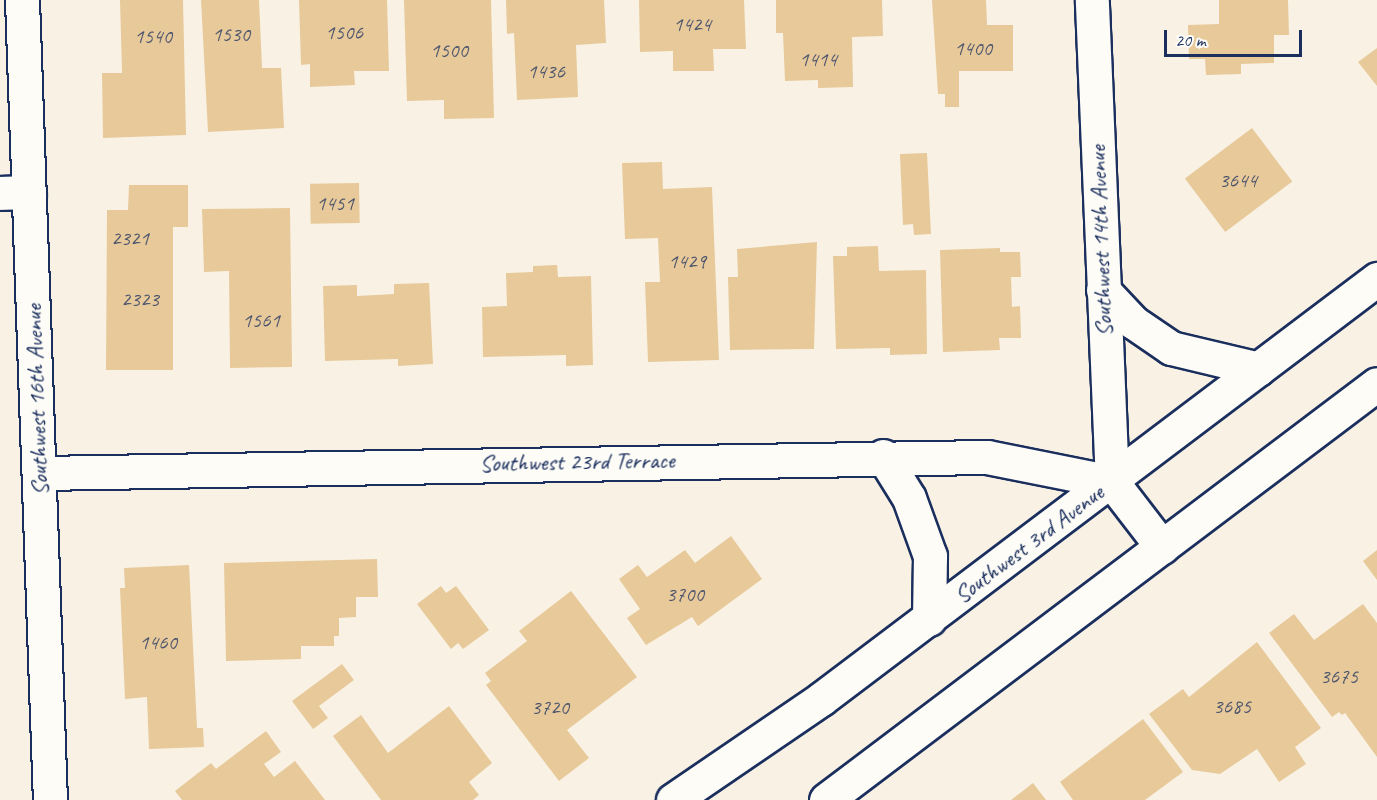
<!DOCTYPE html>
<style>
body{margin:0}
#map{position:relative;width:1377px;height:800px;overflow:hidden;background:#f9f2e4;font-family:Caveat,sans-serif}
div>[style]{position:absolute}
.building>*{inset:0;background:#e7c99a;transform-origin:0 0}
.roads{filter:drop-shadow(2px 0 #1b2f5e) drop-shadow(-2px 0 #1b2f5e) drop-shadow(0 2px #1b2f5e) drop-shadow(0 -2px #1b2f5e)}
.minor>*{height:33px;margin:-16.5px;padding:0 16.5px;transform-origin:16.5px;border-radius:16.5px;background:#fdfcf7}
.secondary>*{height:33px;margin:-16.5px;padding:0 16.5px;transform-origin:16.5px;border-radius:16.5px;background:#fdfcf7}
span{translate:-50% -50%;white-space:nowrap;text-align:center;line-height:1.15;-webkit-text-stroke:6px #fdfcf7;paint-order:stroke}
.number-label{font-size:21px;color:#4e566d}
.number-label span{-webkit-text-stroke-width:0}
.street-label{font-size:24px;color:#1b2f5e}
.scale{position:absolute;left:1164px;top:30px;width:138px;height:27px;box-sizing:border-box;border:3px solid #1b2f5e;border-top:0;padding-left:8px;font-size:18px;line-height:21px;white-space:nowrap;color:#1b2f5e;-webkit-text-stroke:4px #fdfcf7;paint-order:stroke}
</style>
<div id="map">
<div class="building">
<div style="clip-path:polygon(120px 0,183px 0,186px 135px,103px 138px,102px 73px,122px 73px)"></div>
<div style="clip-path:polygon(201px 0,259px 0,262px 68px,281px 68px,284px 128px,208px 132px)"></div>
<div style="clip-path:polygon(299px 0,387px 0,389px 71px,354px 71px,355px 85px,310px 87px,310px 64px,301px 65px)"></div>
<div style="clip-path:polygon(404px 0,491px 0,494px 118px,444px 119px,444px 100px,407px 101px)"></div>
<div style="clip-path:polygon(506px 0,604px 0,606px 43px,576px 45px,578px 97px,517px 100px,514px 33px,507px 34px)"></div>
<div style="clip-path:polygon(639px 0,744px 0,746px 49px,713px 49px,714px 71px,673px 71px,673px 51px,640px 52px)"></div>
<div style="clip-path:polygon(776px 0,882px 0,883px 36px,852px 37px,853px 87px,818px 88px,818px 80px,785px 81px,783px 33px,776px 33px)"></div>
<div style="clip-path:polygon(932px 0,986px 0,987px 25px,1013px 25px,1013px 71px,959px 71px,959px 107px,945px 107px,945px 94px,938px 94px)"></div>
<div style="clip-path:polygon(1219px 0,1288px 0,1289px 35px,1274px 35px,1274px 63px,1241px 64px,1241px 74px,1206px 75px,1205px 59px,1189px 59px,1188px 25px,1219px 24px)"></div>
<div style="clip-path:polygon(1377px 48px,1377px 86px,1358px 62px)"></div>
<div style="left:1252px;top:128px;width:67px;height:84px;rotate:53deg"></div>
<div style="clip-path:polygon(927px 153px,931px 234px,914px 235px,913px 224px,903px 225px,900px 154px)"></div>
<div style="clip-path:polygon(662px 162px,663px 189px,712px 187px,719px 360px,648px 362px,645px 282px,660px 282px,658px 238px,625px 239px,622px 163px)"></div>
<div style="left:359px;top:183px;width:40px;height:49px;rotate:89deg"></div>
<div style="clip-path:polygon(129px 185px,188px 185px,188px 227px,173px 227px,173px 370px,106px 370px,107px 210px,128px 210px)"></div>
<div style="clip-path:polygon(290px 208px,292px 367px,230px 368px,229px 271px,204px 272px,202px 209px)"></div>
<div style="clip-path:polygon(817px 242px,814px 349px,730px 350px,728px 277px,738px 277px,737px 249px)"></div>
<div style="clip-path:polygon(878px 246px,879px 271px,926px 270px,927px 354px,890px 355px,890px 348px,836px 349px,833px 256px,847px 256px,847px 247px)"></div>
<div style="clip-path:polygon(1000px 248px,1000px 252px,1020px 252px,1021px 277px,1011px 277px,1012px 307px,1020px 306px,1021px 338px,999px 338px,1000px 350px,943px 352px,940px 250px)"></div>
<div style="clip-path:polygon(557px 265px,558px 277px,591px 276px,593px 365px,566px 366px,566px 355px,483px 357px,482px 307px,507px 306px,506px 273px,533px 272px,533px 266px)"></div>
<div style="clip-path:polygon(429px 283px,433px 364px,398px 366px,398px 359px,325px 361px,323px 286px,357px 285px,357px 296px,394px 294px,394px 284px)"></div>
<div style="clip-path:polygon(731px 536px,762px 579px,698px 626px,692px 617px,646px 645px,627px 618px,640px 609px,619px 579px,638px 565px,647px 577px,685px 550px,695px 563px)"></div>
<div style="clip-path:polygon(1377px 550px,1377px 580px,1363px 561px)"></div>
<div style="clip-path:polygon(377px 559px,378px 597px,356px 597px,356px 617px,339px 618px,339px 636px,334px 636px,334px 646px,301px 646px,301px 659px,226px 661px,224px 563px)"></div>
<div style="clip-path:polygon(189px 565px,197px 728px,203px 728px,204px 747px,149px 749px,147px 697px,125px 699px,120px 588px,125px 588px,124px 568px)"></div>
<div style="clip-path:polygon(441px 586px,446px 593px,456px 586px,489px 630px,463px 649px,458px 643px,451px 649px,417px 604px)"></div>
<div style="clip-path:polygon(571px 591px,637px 677px,567px 730px,589px 758px,559px 781px,486px 685px,491px 681px,485px 673px,527px 641px,519px 631px)"></div>
<div style="clip-path:polygon(1363px 604px,1377px 623px,1377px 757px,1345px 713px,1342px 715px,1339px 712px,1332px 717px,1269px 633px,1294px 614px,1314px 640px)"></div>
<div style="clip-path:polygon(1257px 642px,1321px 728px,1295px 747px,1306px 764px,1279px 782px,1257px 749px,1220px 774px,1192px 770px,1149px 714px,1183px 689px,1189px 697px)"></div>
<div style="clip-path:polygon(342px 664px,354px 680px,319px 706px,328px 718px,313px 729px,292px 701px)"></div>
<div style="clip-path:polygon(449px 706px,492px 763px,469px 782px,479px 795px,473px 800px,381px 800px,333px 736px,361px 715px,388px 753px)"></div>
<div style="clip-path:polygon(1143px 719px,1183px 772px,1145px 800px,1073px 800px,1060px 782px)"></div>
<div style="clip-path:polygon(266px 731px,281px 752px,264px 764px,274px 777px,295px 761px,325px 800px,182px 800px,175px 791px,211px 763px,216px 769px)"></div>
<div style="clip-path:polygon(1033px 783px,1046px 800px,1011px 800px)"></div>
</div>
<div class="roads">
<div class="minor">
<div style="left:22px;top:0;width:800px;rotate:88deg"></div>
<div style="left:0;top:193px;width:29px;rotate:-2deg"></div>
<div style="left:40px;top:473px;width:947px;rotate:-0.97deg"></div>
<div style="left:987px;top:457px;width:127px;rotate:11.3deg"></div>
<div style="left:1112px;top:482px;width:482px;rotate:-92.4deg"></div>
</div>
<div class="secondary">
<div style="left:1103px;top:290px;width:44px;rotate:46.8deg"></div>
<div style="left:1133px;top:322px;width:46px;rotate:34.4deg"></div>
<div style="left:1171px;top:348px;width:90px;rotate:13.4deg"></div>
<div style="left:883px;top:456px;width:49px;rotate:58.2deg"></div>
<div style="left:909px;top:498px;width:62px;rotate:70.1deg"></div>
<div style="left:930px;top:556px;width:63px;rotate:90.9deg"></div>
<div style="left:1112px;top:482px;width:82px;rotate:52.4deg"></div>
<div style="left:673px;top:800px;width:179px;rotate:-34.3deg"></div>
<div style="left:821px;top:699px;width:697px;rotate:-37.07deg"></div>
<div style="left:826px;top:800px;width:690px;rotate:-37.05deg"></div>
</div>
</div>
<div class="number-label">
<span style="left:692px;top:24px">1424</span>
<span style="left:344px;top:32px">1506</span>
<span style="left:231px;top:34px">1530</span>
<span style="left:153px;top:36px">1540</span>
<span style="left:973px;top:48px">1400</span>
<span style="left:449px;top:50px">1500</span>
<span style="left:818px;top:59px">1414</span>
<span style="left:546px;top:71px">1436</span>
<span style="left:1238px;top:180px">3644</span>
<span style="left:335px;top:203px">1451</span>
<span style="left:130px;top:238px">2321</span>
<span style="left:687px;top:261px">1429</span>
<span style="left:140px;top:299px">2323</span>
<span style="left:261px;top:320px">1561</span>
<span style="left:685px;top:594px">3700</span>
<span style="left:158px;top:642px">1460</span>
<span style="left:1339px;top:676px">3675</span>
<span style="left:1232px;top:706px">3685</span>
<span style="left:550px;top:707px">3720</span>
</div>
<div class="street-label">
<span style="left:1101px;top:241px;rotate:-92deg">Southwest 14th Avenue</span>
<span style="left:37px;top:400px;rotate:-92deg">Southwest 16th Avenue</span>
<span style="left:577px;top:462px;rotate:-1deg">Southwest 23rd Terrace</span>
<span style="left:1029px;top:544px;rotate:-37deg">Southwest 3rd Avenue</span>
</div>
<div class="scale">20 m</div>
</div>
